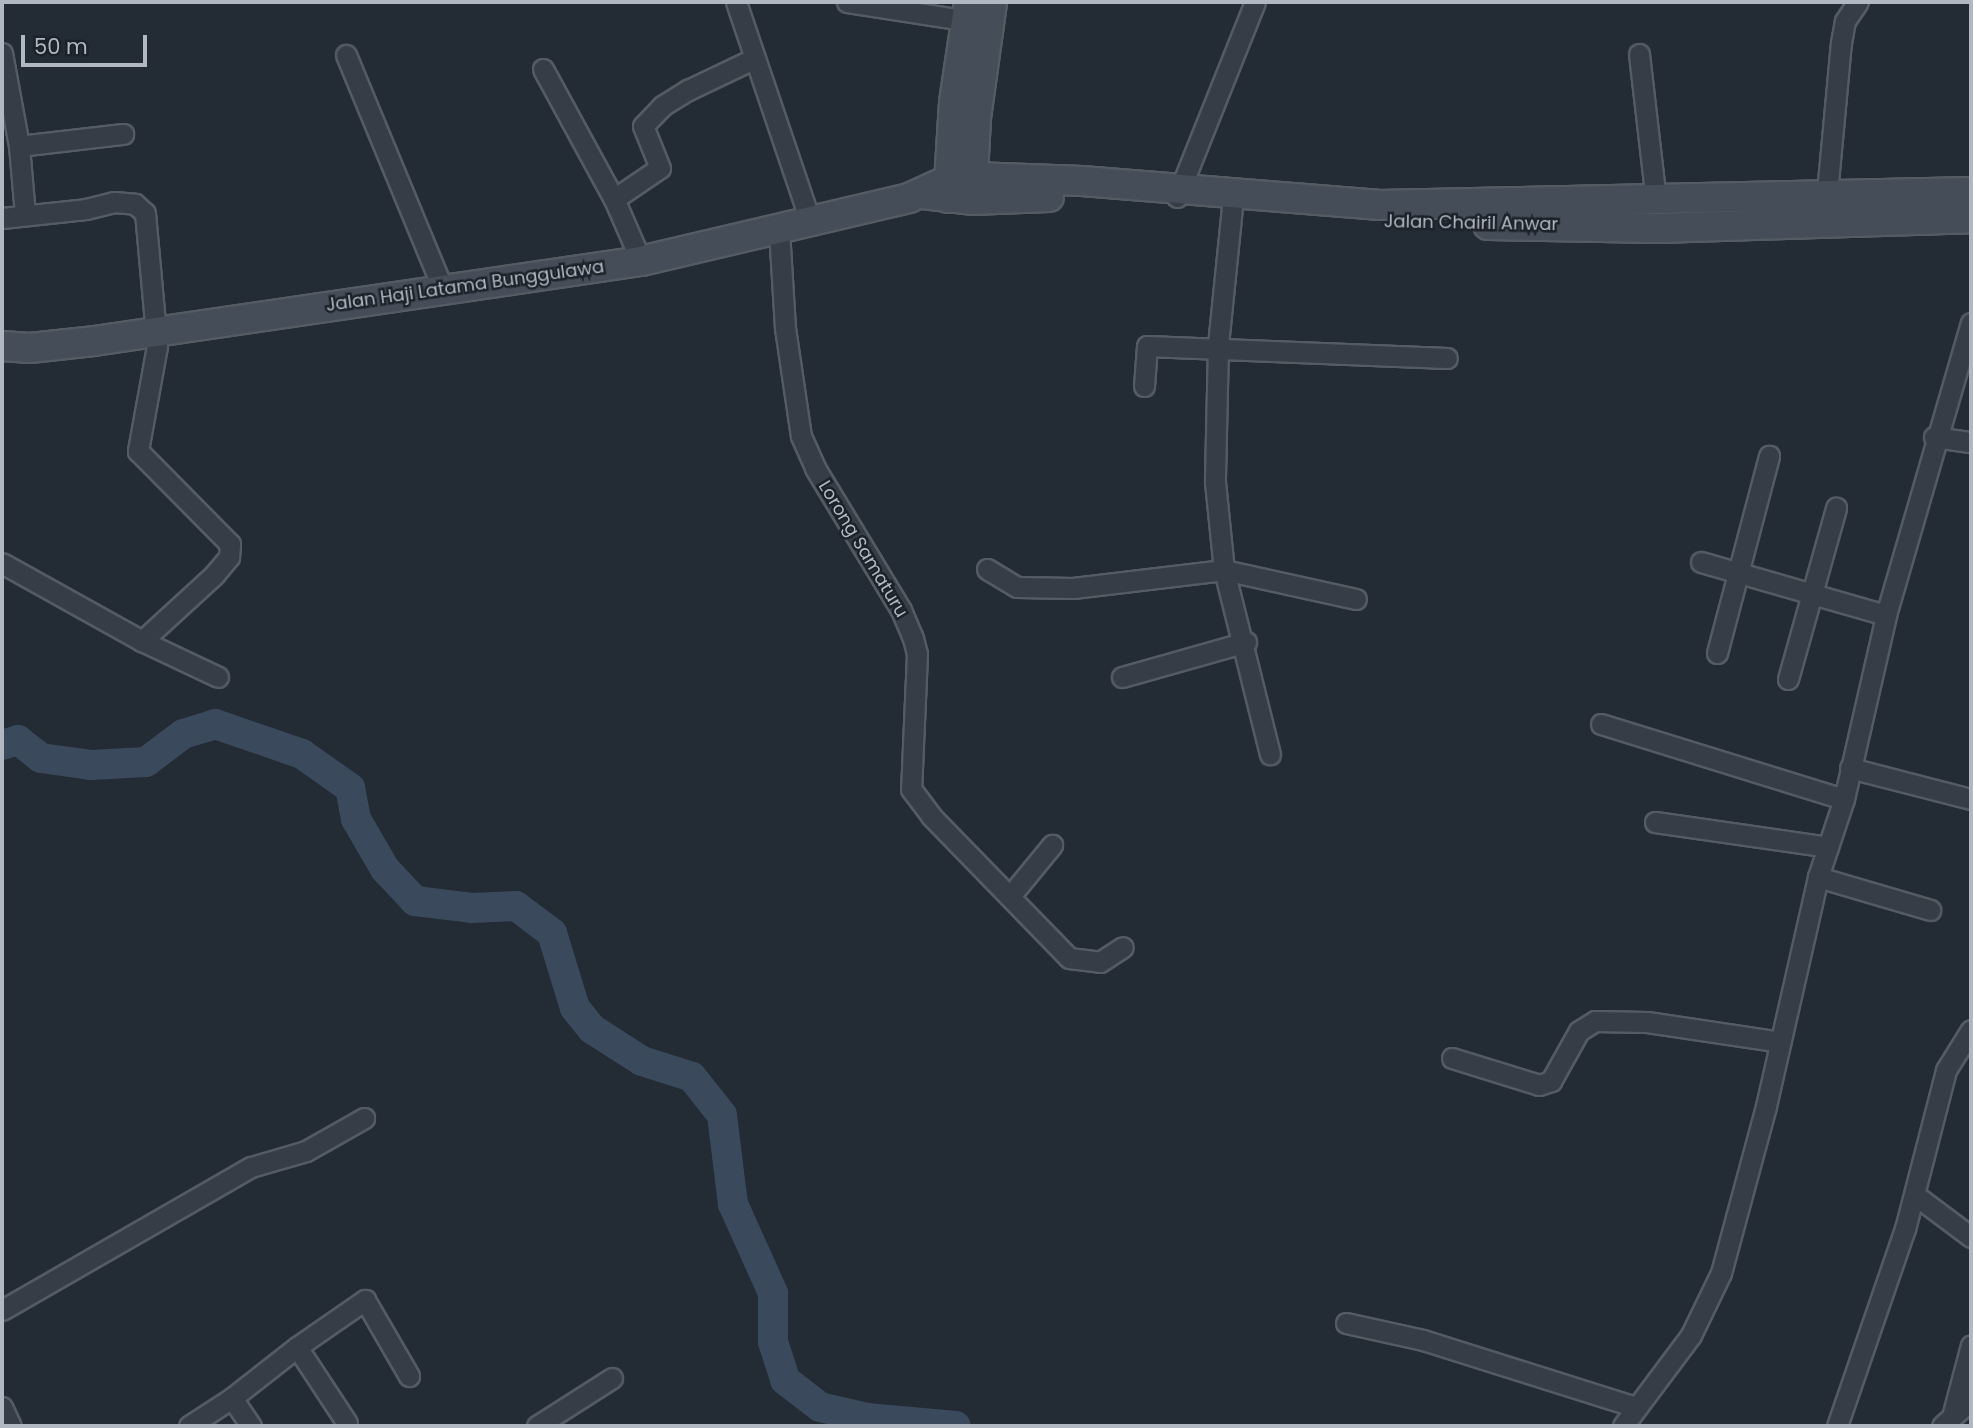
<!DOCTYPE html>
<style>
body{margin:0}
#map{position:relative;width:1973px;height:1428px;overflow:hidden;background:#232b35;font-family:Poppins,sans-serif}
div>[style]{position:absolute}
.river>*{height:30px;margin:-15px;padding:0 15px;transform-origin:15px;border-radius:15px;background:#3a4a5c}
.roads{filter:drop-shadow(2px 0 #545b63) drop-shadow(-2px 0 #545b63) drop-shadow(0 2px #545b63) drop-shadow(0 -2px #545b63)}
.minor>*{height:19px;margin:-9.5px;padding:0 9.5px;transform-origin:9.5px;border-radius:9.5px;background:#363d46}
.secondary>*{height:28px;margin:-14px;padding:0 14px;transform-origin:14px;border-radius:14px;background:#454d58}
span{translate:-50% -50%;white-space:nowrap;text-align:center;line-height:1.15;-webkit-text-stroke:5px #1c222a;paint-order:stroke}
.street-label{font-size:18px;color:#b1b8c2}
.frame{position:absolute;inset:0;border:4px solid #b1b8c2;pointer-events:none}
.scale{position:absolute;left:21px;top:35px;width:126px;height:32px;box-sizing:border-box;border:4px solid #b1b8c2;border-top:0;padding-left:9px;font-size:21px;line-height:24px;white-space:nowrap;color:#b1b8c2;-webkit-text-stroke:5px #1c222a;paint-order:stroke}
</style>
<div id="map">
<div class="river">
<div style="left:2px;top:745px;width:17px;rotate:-17deg"></div>
<div style="left:18px;top:740px;width:29px;rotate:38deg"></div>
<div style="left:41px;top:758px;width:50px;rotate:8deg"></div>
<div style="left:91px;top:765px;width:55px;rotate:-3.1deg"></div>
<div style="left:146px;top:762px;width:46px;rotate:-37.1deg"></div>
<div style="left:183px;top:734px;width:34px;rotate:-17deg"></div>
<div style="left:215px;top:724px;width:92px;rotate:19deg"></div>
<div style="left:302px;top:754px;width:59px;rotate:35.3deg"></div>
<div style="left:350px;top:788px;width:32px;rotate:79deg"></div>
<div style="left:356px;top:819px;width:58px;rotate:59.9deg"></div>
<div style="left:385px;top:869px;width:44px;rotate:46.8deg"></div>
<div style="left:415px;top:901px;width:57px;rotate:7deg"></div>
<div style="left:472px;top:908px;width:44px;rotate:-2.6deg"></div>
<div style="left:516px;top:906px;width:45px;rotate:36.9deg"></div>
<div style="left:552px;top:933px;width:78px;rotate:73deg"></div>
<div style="left:575px;top:1008px;width:27px;rotate:51deg"></div>
<div style="left:592px;top:1029px;width:59px;rotate:32.6deg"></div>
<div style="left:642px;top:1061px;width:52px;rotate:17.7deg"></div>
<div style="left:692px;top:1077px;width:48px;rotate:51.7deg"></div>
<div style="left:722px;top:1115px;width:90px;rotate:83deg"></div>
<div style="left:733px;top:1204px;width:98px;rotate:65.8deg"></div>
<div style="left:773px;top:1293px;width:49px;rotate:90deg"></div>
<div style="left:773px;top:1342px;width:40px;rotate:72deg"></div>
<div style="left:785px;top:1380px;width:44px;rotate:37.6deg"></div>
<div style="left:820px;top:1407px;width:48px;rotate:13.2deg"></div>
<div style="left:867px;top:1418px;width:89px;rotate:5.1deg"></div>
</div>
<div class="roads">
<div class="minor">
<div style="left:736px;top:2px;width:231px;rotate:71.3deg"></div>
<div style="left:847px;top:2px;width:117px;rotate:8.8deg"></div>
<div style="left:2px;top:53px;width:95px;rotate:79.6deg"></div>
<div style="left:19px;top:146px;width:69px;rotate:85deg"></div>
<div style="left:1639px;top:54px;width:149px;rotate:83.4deg"></div>
<div style="left:346px;top:55px;width:251px;rotate:67.5deg"></div>
<div style="left:543px;top:69px;width:148px;rotate:61.4deg"></div>
<div style="left:19px;top:146px;width:105px;rotate:-6.6deg"></div>
<div style="left:1827px;top:193px;width:151px;rotate:-84.7deg"></div>
<div style="left:1841px;top:43px;width:22px;rotate:-80deg"></div>
<div style="left:1845px;top:21px;width:23px;rotate:-56deg"></div>
<div style="left:1177px;top:197px;width:210px;rotate:-68.2deg"></div>
<div style="left:1232px;top:207px;width:139px;rotate:95.8deg"></div>
<div style="left:1218px;top:345px;width:137px;rotate:91.3deg"></div>
<div style="left:1215px;top:482px;width:88px;rotate:84.2deg"></div>
<div style="left:1224px;top:570px;width:190px;rotate:76deg"></div>
<div style="left:2px;top:218px;width:84px;rotate:-6.1deg"></div>
<div style="left:86px;top:209px;width:29px;rotate:-14deg"></div>
<div style="left:114px;top:202px;width:21px;rotate:5deg"></div>
<div style="left:135px;top:204px;width:13px;rotate:42deg"></div>
<div style="left:145px;top:213px;width:134px;rotate:84.8deg"></div>
<div style="left:157px;top:346px;width:107px;rotate:100.3deg"></div>
<div style="left:138px;top:451px;width:131px;rotate:45.3deg"></div>
<div style="left:230px;top:544px;width:13px;rotate:94deg"></div>
<div style="left:229px;top:557px;width:23px;rotate:130deg"></div>
<div style="left:214px;top:575px;width:98px;rotate:137.5deg"></div>
<div style="left:142px;top:641px;width:160px;rotate:-150.9deg"></div>
<div style="left:779px;top:230px;width:98px;rotate:86.5deg"></div>
<div style="left:785px;top:328px;width:109px;rotate:81.6deg"></div>
<div style="left:801px;top:436px;width:35px;rotate:66deg"></div>
<div style="left:815px;top:468px;width:166px;rotate:58.8deg"></div>
<div style="left:901px;top:610px;width:30px;rotate:67deg"></div>
<div style="left:913px;top:638px;width:16px;rotate:76deg"></div>
<div style="left:917px;top:654px;width:135px;rotate:92.5deg"></div>
<div style="left:911px;top:789px;width:34px;rotate:53deg"></div>
<div style="left:931px;top:816px;width:198px;rotate:45.8deg"></div>
<div style="left:1069px;top:958px;width:31px;rotate:7deg"></div>
<div style="left:1100px;top:962px;width:27px;rotate:-33deg"></div>
<div style="left:641px;top:261px;width:68px;rotate:-113.5deg"></div>
<div style="left:614px;top:199px;width:55px;rotate:-34deg"></div>
<div style="left:660px;top:168px;width:45px;rotate:-112deg"></div>
<div style="left:643px;top:126px;width:28px;rotate:-46deg"></div>
<div style="left:662px;top:106px;width:31px;rotate:-32deg"></div>
<div style="left:688px;top:90px;width:74px;rotate:-25.5deg"></div>
<div style="left:1144px;top:386px;width:40px;rotate:-85.7deg"></div>
<div style="left:1147px;top:346px;width:300px;rotate:2.3deg"></div>
<div style="left:1934px;top:437px;width:37px;rotate:8deg"></div>
<div style="left:1701px;top:562px;width:192px;rotate:16deg"></div>
<div style="left:987px;top:569px;width:35px;rotate:31deg"></div>
<div style="left:1017px;top:587px;width:56px;rotate:1deg"></div>
<div style="left:1073px;top:588px;width:152px;rotate:-6.8deg"></div>
<div style="left:1224px;top:570px;width:135px;rotate:12.4deg"></div>
<div style="left:142px;top:641px;width:84px;rotate:25.3deg"></div>
<div style="left:1717px;top:653px;width:204px;rotate:-75.2deg"></div>
<div style="left:1122px;top:677px;width:129px;rotate:-15.8deg"></div>
<div style="left:1788px;top:679px;width:178px;rotate:-74.3deg"></div>
<div style="left:1601px;top:724px;width:254px;rotate:17.2deg"></div>
<div style="left:1850px;top:768px;width:125px;rotate:14.4deg"></div>
<div style="left:1655px;top:822px;width:175px;rotate:8.2deg"></div>
<div style="left:1818px;top:877px;width:117px;rotate:16.4deg"></div>
<div style="left:1011px;top:895px;width:65px;rotate:-50.6deg"></div>
<div style="left:1452px;top:1058px;width:91px;rotate:17.2deg"></div>
<div style="left:1539px;top:1085px;width:13px;rotate:-18deg"></div>
<div style="left:1551px;top:1081px;width:57px;rotate:-60.8deg"></div>
<div style="left:1579px;top:1031px;width:19px;rotate:-32deg"></div>
<div style="left:1595px;top:1021px;width:52px;rotate:1.1deg"></div>
<div style="left:1647px;top:1022px;width:135px;rotate:8.5deg"></div>
<div style="left:1915px;top:1195px;width:70px;rotate:36.9deg"></div>
<div style="left:2px;top:1310px;width:287px;rotate:-29.9deg"></div>
<div style="left:251px;top:1167px;width:57px;rotate:-16.2deg"></div>
<div style="left:306px;top:1151px;width:67px;rotate:-29.6deg"></div>
<div style="left:1346px;top:1323px;width:79px;rotate:12.4deg"></div>
<div style="left:1423px;top:1340px;width:223px;rotate:17.5deg"></div>
<div style="left:297px;top:1347px;width:83px;rotate:-34.7deg"></div>
<div style="left:365px;top:1300px;width:88px;rotate:59.9deg"></div>
<div style="left:232px;top:1398px;width:83px;rotate:-38.1deg"></div>
<div style="left:297px;top:1347px;width:91px;rotate:56.7deg"></div>
<div style="left:2px;top:1407px;width:21px;rotate:65deg"></div>
<div style="left:1952px;top:1417px;width:74px;rotate:-75.2deg"></div>
<div style="left:189px;top:1426px;width:51px;rotate:-33.1deg"></div>
<div style="left:232px;top:1398px;width:34px;rotate:56deg"></div>
<div style="left:537px;top:1426px;width:89px;rotate:-32.6deg"></div>
<div style="left:1623px;top:1426px;width:114px;rotate:-53.2deg"></div>
<div style="left:1691px;top:1335px;width:69px;rotate:-64.2deg"></div>
<div style="left:1721px;top:1273px;width:173px;rotate:-74.9deg"></div>
<div style="left:1766px;top:1106px;width:235px;rotate:-77.2deg"></div>
<div style="left:1818px;top:877px;width:82px;rotate:-71.6deg"></div>
<div style="left:1844px;top:799px;width:189px;rotate:-77.1deg"></div>
<div style="left:1886px;top:615px;width:304px;rotate:-73.8deg"></div>
<div style="left:1837px;top:1426px;width:208px;rotate:-71deg"></div>
<div style="left:1905px;top:1229px;width:164px;rotate:-75.5deg"></div>
<div style="left:1946px;top:1070px;width:47px;rotate:-58deg"></div>
<div style="left:1942px;top:1426px;width:39px;rotate:-42deg"></div>
</div>
<div class="secondary">
<div style="left:972px;top:193px;width:75px;rotate:-86.9deg"></div>
<div style="left:976px;top:118px;width:117px;rotate:-82.1deg"></div>
<div style="left:923px;top:194px;width:49px;rotate:7deg"></div>
<div style="left:972px;top:200px;width:77px;rotate:-2.2deg"></div>
<div style="left:948px;top:198px;width:96px;rotate:-86.4deg"></div>
<div style="left:954px;top:102px;width:101px;rotate:-81.5deg"></div>
<div style="left:1488px;top:225px;width:170px;rotate:1deg"></div>
<div style="left:1658px;top:228px;width:313px;rotate:-1.8deg"></div>
<div style="left:2px;top:346px;width:28px;rotate:4deg"></div>
<div style="left:30px;top:348px;width:64px;rotate:-6.2deg"></div>
<div style="left:94px;top:341px;width:553px;rotate:-8.32deg"></div>
<div style="left:641px;top:261px;width:275px;rotate:-13.2deg"></div>
<div style="left:909px;top:198px;width:41px;rotate:-24.7deg"></div>
<div style="left:946px;top:181px;width:28px;rotate:-8deg"></div>
<div style="left:974px;top:177px;width:108px;rotate:2.1deg"></div>
<div style="left:1082px;top:181px;width:299px;rotate:4.6deg"></div>
<div style="left:1380px;top:205px;width:591px;rotate:-1.26deg"></div>
</div>
</div>
<div class="street-label">
<span style="left:1471px;top:223px;rotate:1deg">Jalan Chairil Anwar</span>
<span style="left:465px;top:286px;rotate:-8deg">Jalan Haji Latama Bunggulawa</span>
<span style="left:863px;top:549px;rotate:59deg">Lorong Samaturu</span>
</div>
<div class="frame"></div>
<div class="scale">50 m</div>
</div>
